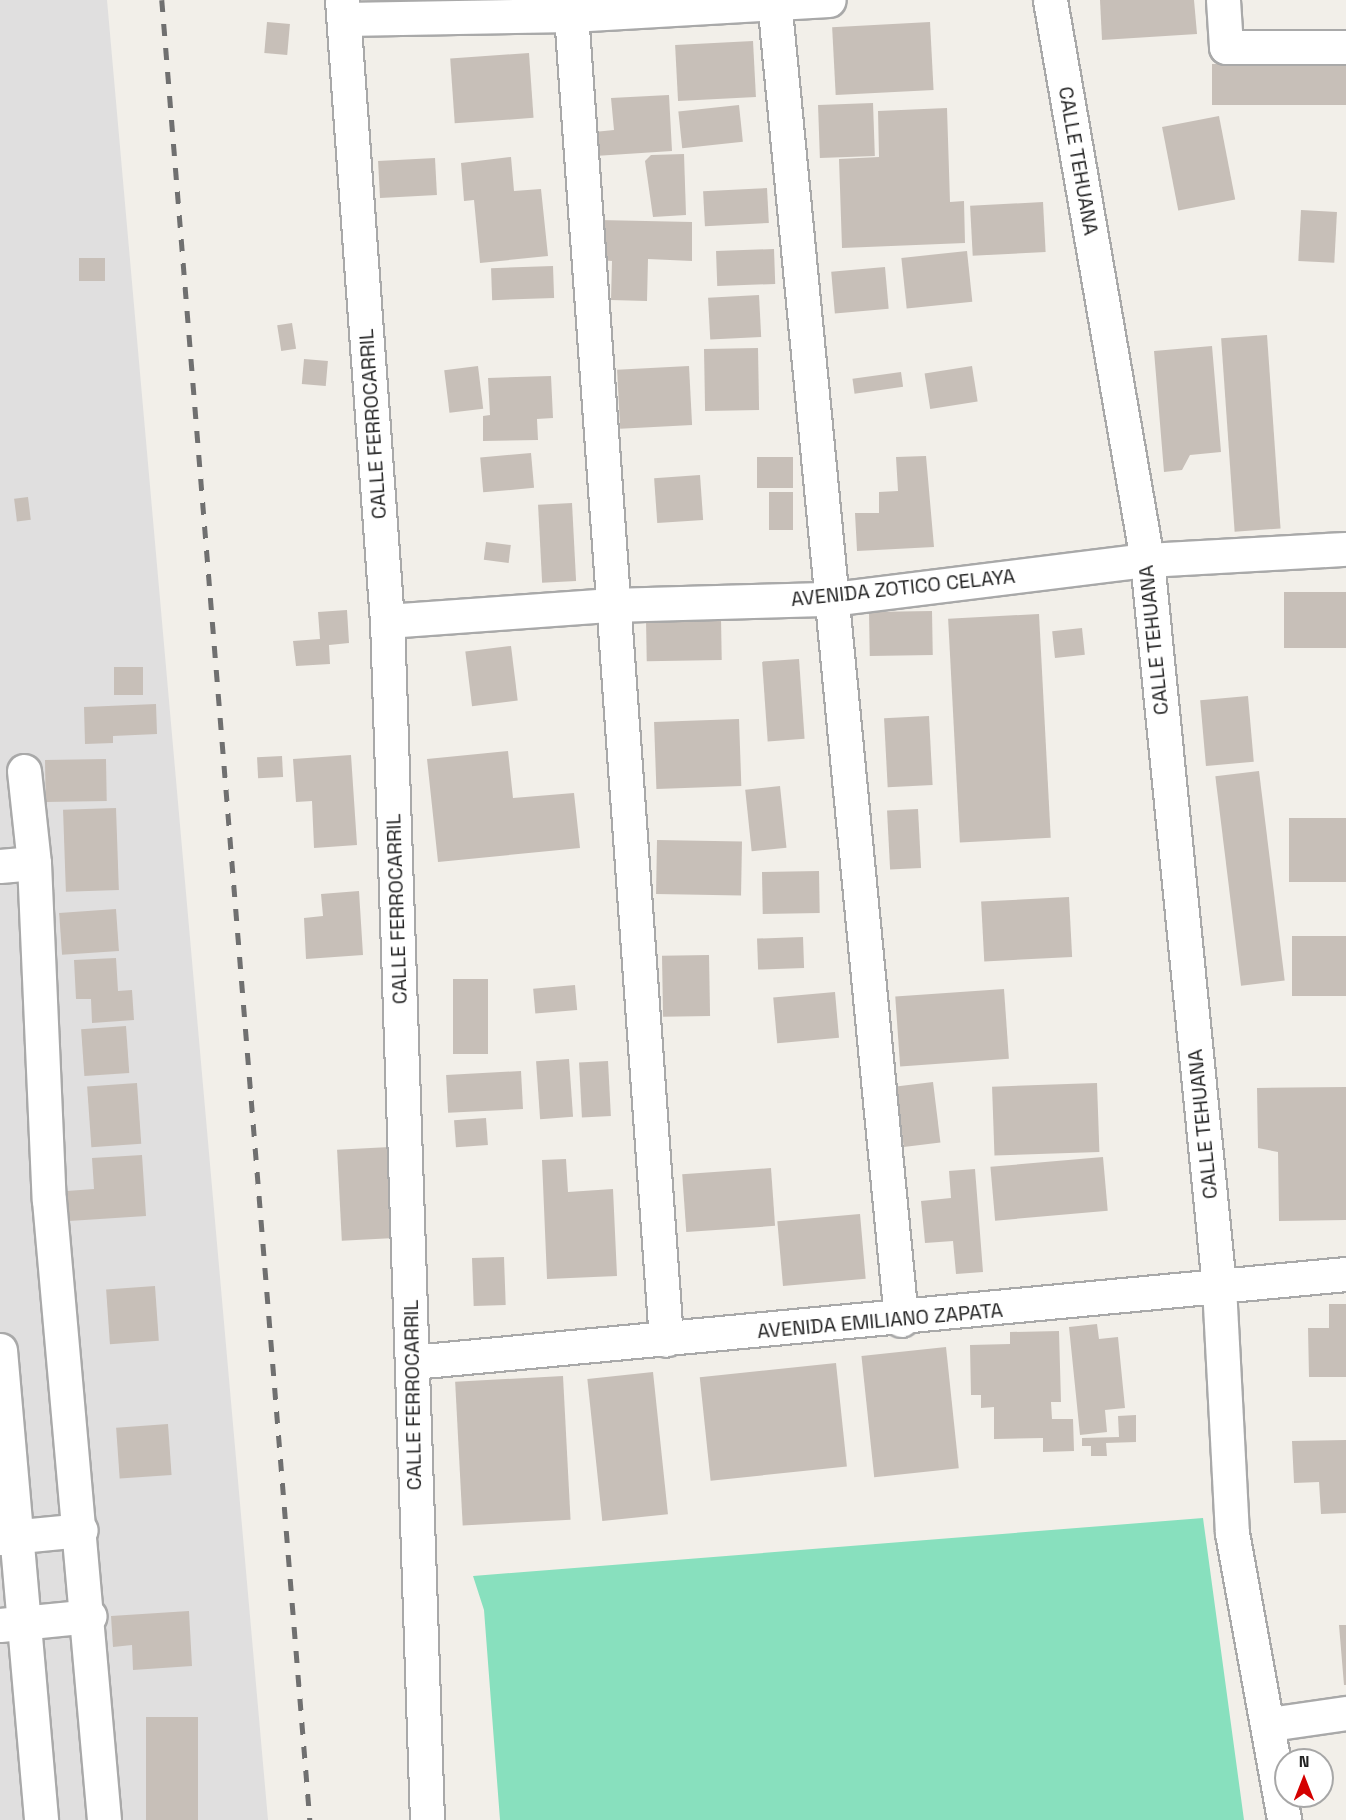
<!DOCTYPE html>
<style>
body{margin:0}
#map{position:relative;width:1346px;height:1820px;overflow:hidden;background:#f2efe9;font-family:"Space Grotesk",sans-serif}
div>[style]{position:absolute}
.residential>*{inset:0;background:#e0dfdf}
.pitch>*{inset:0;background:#88e0be}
.building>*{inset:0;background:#c7bfb8;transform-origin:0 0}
.roads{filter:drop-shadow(2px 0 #a9a9a9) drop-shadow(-2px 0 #a9a9a9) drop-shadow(0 2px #a9a9a9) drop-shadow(0 -2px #a9a9a9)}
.street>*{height:33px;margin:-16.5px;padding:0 16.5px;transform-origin:16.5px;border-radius:16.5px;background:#fff}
.rail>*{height:4.5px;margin-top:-2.25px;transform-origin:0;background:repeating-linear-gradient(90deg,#707070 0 12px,transparent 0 24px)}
span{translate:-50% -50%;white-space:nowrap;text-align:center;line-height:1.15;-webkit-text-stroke:5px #fff;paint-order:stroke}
.street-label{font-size:20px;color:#222}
.north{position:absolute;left:1274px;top:1748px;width:60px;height:60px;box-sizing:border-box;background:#fff;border:2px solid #a7a7a7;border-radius:50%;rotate:0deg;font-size:16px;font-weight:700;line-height:24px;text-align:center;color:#222}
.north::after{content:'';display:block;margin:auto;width:21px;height:27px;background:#d40000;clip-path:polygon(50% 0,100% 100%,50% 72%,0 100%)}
</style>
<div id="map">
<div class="residential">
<div style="clip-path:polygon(0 0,107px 0,268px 1820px,0 1820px)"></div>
</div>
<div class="pitch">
<div style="clip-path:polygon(1203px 1518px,1244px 1820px,500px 1820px,484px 1610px,473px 1576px)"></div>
</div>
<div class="building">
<div style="clip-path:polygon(1100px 0,1194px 0,1197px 34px,1102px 40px)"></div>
<div style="left:267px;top:22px;width:23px;height:31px;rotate:5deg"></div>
<div style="left:930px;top:22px;width:68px;height:98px;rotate:87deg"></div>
<div style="left:753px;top:41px;width:56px;height:78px;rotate:87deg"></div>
<div style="left:529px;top:53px;width:65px;height:79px;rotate:86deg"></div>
<div style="left:1346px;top:64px;width:41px;height:134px;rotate:90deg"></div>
<div style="clip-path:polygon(669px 95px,672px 151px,595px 156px,594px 132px,614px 130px,611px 98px)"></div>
<div style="left:873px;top:103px;width:53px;height:55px;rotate:88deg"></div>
<div style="left:739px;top:105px;width:37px;height:61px;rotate:84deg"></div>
<div style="clip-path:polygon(947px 108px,950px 202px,964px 201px,965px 243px,842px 248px,839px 159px,879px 157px,878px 111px)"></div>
<div style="left:1219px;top:116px;width:85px;height:58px;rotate:79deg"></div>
<div style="clip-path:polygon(684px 154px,686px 215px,653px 217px,645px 161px,651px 155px)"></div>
<div style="clip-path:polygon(511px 157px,514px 191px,541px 189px,548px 256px,480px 263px,474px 200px,464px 201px,461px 163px)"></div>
<div style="left:435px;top:158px;width:37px;height:57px;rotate:87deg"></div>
<div style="left:767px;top:188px;width:35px;height:64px;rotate:87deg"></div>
<div style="left:1043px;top:202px;width:50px;height:73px;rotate:87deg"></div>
<div style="left:1301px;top:210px;width:36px;height:51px;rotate:3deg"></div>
<div style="clip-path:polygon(599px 220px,692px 222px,692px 261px,648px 259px,647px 301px,611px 300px,612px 261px,598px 260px)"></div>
<div style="left:774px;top:249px;width:35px;height:58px;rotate:88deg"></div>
<div style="left:967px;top:251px;width:51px;height:66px;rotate:84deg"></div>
<div style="left:105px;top:258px;width:23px;height:26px;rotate:90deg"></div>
<div style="left:553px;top:266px;width:32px;height:62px;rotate:88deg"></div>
<div style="left:885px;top:267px;width:42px;height:54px;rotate:85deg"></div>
<div style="left:759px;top:295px;width:42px;height:51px;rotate:87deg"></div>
<div style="left:292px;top:323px;width:26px;height:15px;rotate:81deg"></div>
<div style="left:1267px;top:335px;width:194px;height:46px;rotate:86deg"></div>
<div style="clip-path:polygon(1212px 346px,1221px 452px,1190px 455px,1182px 470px,1164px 472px,1154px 351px)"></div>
<div style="left:758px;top:348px;width:62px;height:54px;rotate:89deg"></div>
<div style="left:304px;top:359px;width:24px;height:25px;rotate:5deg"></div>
<div style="left:478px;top:366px;width:43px;height:34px;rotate:83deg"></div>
<div style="left:689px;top:366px;width:59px;height:72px;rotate:87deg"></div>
<div style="left:972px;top:366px;width:36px;height:48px;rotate:81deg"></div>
<div style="left:901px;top:372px;width:15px;height:49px;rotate:82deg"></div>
<div style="clip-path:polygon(551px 376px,553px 418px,537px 419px,538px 440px,483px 441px,483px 416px,490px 415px,488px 378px)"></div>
<div style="left:531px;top:453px;width:35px;height:51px;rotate:85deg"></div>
<div style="clip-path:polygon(926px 456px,934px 547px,857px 551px,855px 513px,879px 513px,879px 492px,898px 491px,896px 457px)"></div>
<div style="left:793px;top:457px;width:31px;height:36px;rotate:90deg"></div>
<div style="left:700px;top:475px;width:45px;height:46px;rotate:86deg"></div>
<div style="left:769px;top:492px;width:24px;height:38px"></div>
<div style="left:28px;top:497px;width:23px;height:14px;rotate:83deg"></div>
<div style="left:572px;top:503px;width:78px;height:34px;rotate:87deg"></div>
<div style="left:486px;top:542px;width:25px;height:18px;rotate:7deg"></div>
<div style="left:1346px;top:592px;width:56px;height:62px;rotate:90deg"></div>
<div style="clip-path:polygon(347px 610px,349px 643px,329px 645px,330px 664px,296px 666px,293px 641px,320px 639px,318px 612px)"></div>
<div style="left:932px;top:611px;width:44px;height:63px;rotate:89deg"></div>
<div style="left:1039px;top:614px;width:224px;height:91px;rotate:87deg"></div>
<div style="left:721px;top:618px;width:42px;height:75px;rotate:89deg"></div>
<div style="left:1082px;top:628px;width:27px;height:30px;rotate:84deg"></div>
<div style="left:511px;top:646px;width:55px;height:46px;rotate:83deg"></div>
<div style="left:799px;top:659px;width:80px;height:37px;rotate:86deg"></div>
<div style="left:143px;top:667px;width:28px;height:29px;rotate:90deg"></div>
<div style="left:1248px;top:696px;width:66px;height:48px;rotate:85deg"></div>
<div style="clip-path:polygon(156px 704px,157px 734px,113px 736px,113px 743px,85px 744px,84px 707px)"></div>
<div style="left:929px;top:716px;width:69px;height:45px;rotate:87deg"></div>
<div style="left:739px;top:719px;width:67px;height:85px;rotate:88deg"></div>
<div style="clip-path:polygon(508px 751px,513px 798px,574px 793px,580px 848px,438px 862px,427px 759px)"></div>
<div style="clip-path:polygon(351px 755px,357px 845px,314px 848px,312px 801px,296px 802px,293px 759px)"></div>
<div style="left:282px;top:756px;width:21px;height:25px;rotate:87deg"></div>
<div style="left:106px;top:759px;width:42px;height:61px;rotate:89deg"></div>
<div style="left:1259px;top:771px;width:211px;height:44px;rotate:83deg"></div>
<div style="left:780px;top:786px;width:62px;height:35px;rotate:84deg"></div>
<div style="left:116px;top:808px;width:82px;height:53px;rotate:88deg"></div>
<div style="left:918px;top:809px;width:59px;height:31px;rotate:87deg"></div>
<div style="left:1346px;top:818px;width:64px;height:57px;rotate:90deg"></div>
<div style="left:657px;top:840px;width:85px;height:54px;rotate:1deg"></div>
<div style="left:819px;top:871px;width:42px;height:57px;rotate:89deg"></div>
<div style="clip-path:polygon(359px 891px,363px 955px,306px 959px,304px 918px,323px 916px,321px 894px)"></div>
<div style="left:1069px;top:897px;width:60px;height:88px;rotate:87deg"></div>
<div style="left:116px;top:909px;width:42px;height:57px;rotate:86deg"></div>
<div style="left:1346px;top:936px;width:60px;height:54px;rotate:90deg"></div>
<div style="left:803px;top:937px;width:31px;height:46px;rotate:88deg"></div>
<div style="left:709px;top:955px;width:61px;height:47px;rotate:89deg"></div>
<div style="clip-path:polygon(116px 958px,118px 991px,132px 990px,134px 1020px,92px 1023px,91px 999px,76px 999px,74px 960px)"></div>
<div style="left:453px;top:979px;width:35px;height:75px"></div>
<div style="left:575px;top:985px;width:25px;height:42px;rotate:85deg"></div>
<div style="left:1004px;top:989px;width:70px;height:109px;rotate:86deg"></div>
<div style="left:835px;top:992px;width:46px;height:62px;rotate:85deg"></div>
<div style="left:126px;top:1026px;width:47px;height:45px;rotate:86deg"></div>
<div style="left:569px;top:1059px;width:58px;height:33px;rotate:86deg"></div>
<div style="left:608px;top:1061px;width:55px;height:29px;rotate:87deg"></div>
<div style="left:521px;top:1071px;width:38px;height:75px;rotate:87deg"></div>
<div style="left:933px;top:1082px;width:61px;height:37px;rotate:83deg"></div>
<div style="left:137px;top:1083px;width:61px;height:50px;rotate:86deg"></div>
<div style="left:1097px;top:1083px;width:69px;height:105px;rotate:88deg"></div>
<div style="clip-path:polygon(1346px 1087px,1346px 1220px,1279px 1221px,1278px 1152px,1258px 1148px,1257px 1088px)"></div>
<div style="left:486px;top:1118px;width:27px;height:32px;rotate:86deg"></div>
<div style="left:390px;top:1147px;width:91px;height:53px;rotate:87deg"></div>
<div style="clip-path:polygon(142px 1155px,146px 1216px,69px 1221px,67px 1191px,94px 1189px,92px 1158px)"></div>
<div style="left:1103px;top:1157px;width:54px;height:113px;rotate:85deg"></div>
<div style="clip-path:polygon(566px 1159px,568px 1192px,613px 1189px,617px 1276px,547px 1279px,542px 1160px)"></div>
<div style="left:771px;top:1168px;width:58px;height:89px;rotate:86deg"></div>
<div style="clip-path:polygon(975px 1169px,983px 1272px,956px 1274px,953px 1241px,925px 1243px,921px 1201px,951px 1198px,949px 1171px)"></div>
<div style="left:860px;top:1214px;width:65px;height:83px;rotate:85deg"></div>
<div style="left:504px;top:1257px;width:48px;height:32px;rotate:88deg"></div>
<div style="left:155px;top:1286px;width:55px;height:49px;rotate:86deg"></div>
<div style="clip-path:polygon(1329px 1304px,1346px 1304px,1346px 1377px,1309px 1377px,1308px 1328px,1329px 1328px)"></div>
<div style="clip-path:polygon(1097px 1324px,1099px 1339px,1118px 1337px,1125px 1408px,1105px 1410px,1107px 1432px,1080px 1435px,1069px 1327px)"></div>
<div style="clip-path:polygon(1059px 1331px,1061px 1402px,1051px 1402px,1052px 1419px,1073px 1419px,1074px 1451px,1043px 1452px,1043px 1438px,994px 1439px,994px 1407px,981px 1408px,981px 1395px,971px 1395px,970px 1345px,1010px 1344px,1010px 1332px)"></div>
<div style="left:946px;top:1347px;width:122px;height:85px;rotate:84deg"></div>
<div style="left:836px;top:1363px;width:104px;height:137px;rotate:84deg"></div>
<div style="left:653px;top:1372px;width:143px;height:66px;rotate:84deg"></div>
<div style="left:563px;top:1376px;width:144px;height:108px;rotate:87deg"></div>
<div style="clip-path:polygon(1136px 1415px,1136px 1442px,1106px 1443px,1107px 1456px,1091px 1456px,1091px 1446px,1082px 1446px,1082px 1438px,1119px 1437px,1118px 1416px)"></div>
<div style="left:168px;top:1424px;width:51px;height:52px;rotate:86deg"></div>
<div style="clip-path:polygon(1346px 1440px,1346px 1513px,1321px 1514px,1319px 1482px,1294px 1483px,1292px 1441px)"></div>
<div style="clip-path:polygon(189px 1611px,192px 1666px,133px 1670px,132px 1645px,113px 1647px,111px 1616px)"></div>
<div style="clip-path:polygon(1339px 1625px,1346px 1625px,1346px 1685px,1344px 1685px)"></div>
<div style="left:146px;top:1717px;width:52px;height:103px"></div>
</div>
<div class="roads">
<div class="street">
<div style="left:342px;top:0;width:623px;rotate:85.86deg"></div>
<div style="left:387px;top:621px;width:1200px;rotate:88.09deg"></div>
<div style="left:570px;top:0;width:1343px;rotate:85.9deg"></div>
<div style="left:774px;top:0;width:1326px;rotate:84.5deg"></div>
<div style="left:1050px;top:0;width:568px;rotate:80.17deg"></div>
<div style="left:1147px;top:560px;width:730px;rotate:84.34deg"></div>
<div style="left:1219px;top:1286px;width:247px;rotate:87deg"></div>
<div style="left:1232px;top:1533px;width:292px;rotate:79.7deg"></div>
<div style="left:1223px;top:0;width:47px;rotate:86.3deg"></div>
<div style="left:1226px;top:47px;width:120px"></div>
<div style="left:344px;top:19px;width:227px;rotate:-1deg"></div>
<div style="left:571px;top:15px;width:258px;rotate:-3.3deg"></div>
<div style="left:387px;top:621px;width:225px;rotate:-4.1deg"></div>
<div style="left:611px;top:605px;width:221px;rotate:-1.6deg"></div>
<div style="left:832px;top:599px;width:317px;rotate:-7.1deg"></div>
<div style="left:1147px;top:560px;width:199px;rotate:-3.2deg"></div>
<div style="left:24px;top:771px;width:93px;rotate:83.8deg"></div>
<div style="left:34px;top:863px;width:337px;rotate:87.5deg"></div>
<div style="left:49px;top:1200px;width:622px;rotate:84.93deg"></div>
<div style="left:0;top:866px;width:34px;rotate:-5deg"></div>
<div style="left:0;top:1350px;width:472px;rotate:85deg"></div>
<div style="left:413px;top:1362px;width:937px;rotate:-5.39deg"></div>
<div style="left:0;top:1538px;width:81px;rotate:-5.6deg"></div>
<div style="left:0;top:1625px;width:90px;rotate:-5.7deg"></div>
<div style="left:1270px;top:1724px;width:77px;rotate:-8.2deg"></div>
</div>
</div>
<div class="rail">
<div style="left:162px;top:0;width:1826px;rotate:85.35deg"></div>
</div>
<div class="street-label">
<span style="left:1078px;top:161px;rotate:80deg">CALLE TEHUANA</span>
<span style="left:373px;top:424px;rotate:-94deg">CALLE FERROCARRIL</span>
<span style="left:903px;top:588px;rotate:-6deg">AVENIDA ZOTICO CELAYA</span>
<span style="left:1154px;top:640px;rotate:-96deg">CALLE TEHUANA</span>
<span style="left:397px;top:909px;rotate:-92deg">CALLE FERROCARRIL</span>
<span style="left:1203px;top:1124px;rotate:-96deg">CALLE TEHUANA</span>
<span style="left:880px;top:1321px;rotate:-5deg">AVENIDA EMILIANO ZAPATA</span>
<span style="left:413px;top:1395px;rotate:-91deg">CALLE FERROCARRIL</span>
</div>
<div class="north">N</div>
</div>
